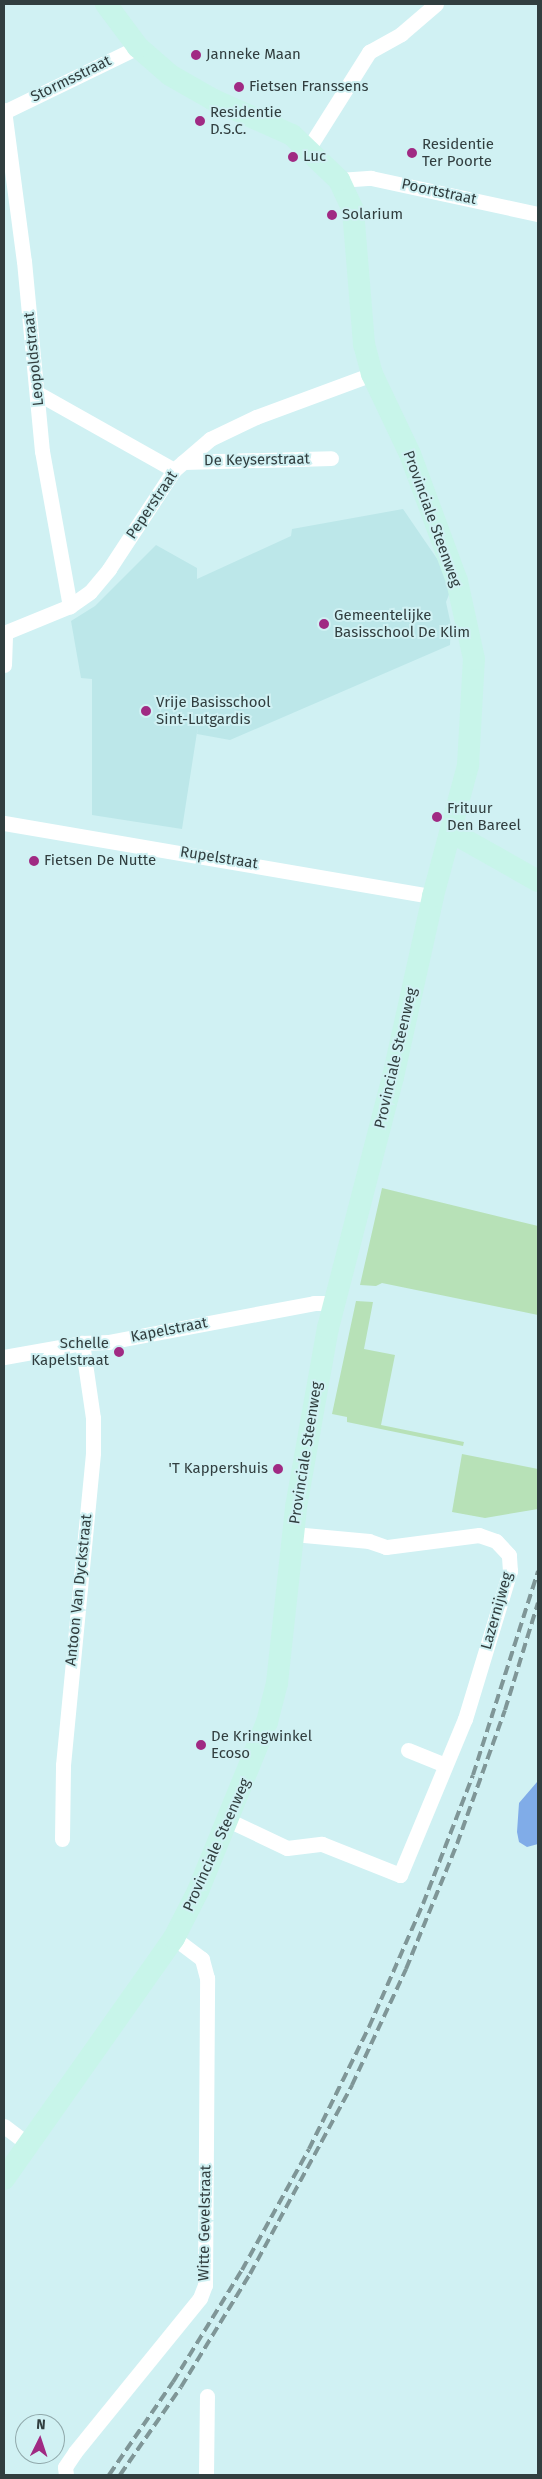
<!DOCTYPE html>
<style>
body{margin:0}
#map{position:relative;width:542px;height:2479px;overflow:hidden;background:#d0f1f3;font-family:"Fira Sans",sans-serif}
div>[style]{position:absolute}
.built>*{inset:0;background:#bce7e9}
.green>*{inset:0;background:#b7e1b7}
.water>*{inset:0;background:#80ace8}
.street>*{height:15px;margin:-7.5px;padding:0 7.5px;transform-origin:7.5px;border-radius:7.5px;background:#fff}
.secondary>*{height:22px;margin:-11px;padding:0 11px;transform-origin:11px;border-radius:11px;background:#c8f5ea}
.rail>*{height:4px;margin-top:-2px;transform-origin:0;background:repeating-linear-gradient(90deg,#7f9697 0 10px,transparent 0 15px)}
.dots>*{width:14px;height:14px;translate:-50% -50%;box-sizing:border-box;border:2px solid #d0f1f3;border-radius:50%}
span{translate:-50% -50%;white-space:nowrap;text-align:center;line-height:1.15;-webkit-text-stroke:4px #d0f1f3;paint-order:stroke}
.poi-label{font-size:15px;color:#313e3f}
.left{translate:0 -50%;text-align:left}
.right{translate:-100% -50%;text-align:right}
.street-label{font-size:15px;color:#313e3f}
.frame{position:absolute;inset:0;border:5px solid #313e3f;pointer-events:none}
.north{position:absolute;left:15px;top:2414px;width:50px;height:50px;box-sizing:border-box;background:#d0f1f3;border:1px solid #90a9ab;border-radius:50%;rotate:4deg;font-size:14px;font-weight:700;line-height:20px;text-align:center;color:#313e3f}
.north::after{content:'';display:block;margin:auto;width:18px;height:22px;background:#a02a83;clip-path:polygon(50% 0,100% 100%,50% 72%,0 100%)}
</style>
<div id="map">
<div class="built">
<div style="clip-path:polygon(403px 509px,442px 566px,450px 592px,446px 602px,451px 625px,450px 645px,230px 740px,197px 734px,200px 713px,182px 829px,92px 815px,92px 679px,81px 678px,71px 621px,95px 606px,156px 545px,197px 568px,197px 579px,291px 536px,292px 529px)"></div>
</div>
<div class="green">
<div style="clip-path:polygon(382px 1188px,538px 1226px,538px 1315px,382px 1283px,376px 1286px,360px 1285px)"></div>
<div style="clip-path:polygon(356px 1301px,373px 1302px,364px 1349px,395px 1355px,381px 1425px,464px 1442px,463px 1446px,347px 1422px,347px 1417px,332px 1414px)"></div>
<div style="clip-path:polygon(462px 1454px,538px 1469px,538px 1509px,485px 1518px,452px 1512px)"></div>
</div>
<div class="water">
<div style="clip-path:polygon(538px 1773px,538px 1844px,527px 1847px,519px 1842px,517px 1832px,519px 1803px,537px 1782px)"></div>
</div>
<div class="street">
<div style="left:4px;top:110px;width:152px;rotate:82.5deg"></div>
<div style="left:24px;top:261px;width:191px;rotate:84.6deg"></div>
<div style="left:42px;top:451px;width:158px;rotate:79.8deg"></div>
<div style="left:4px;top:112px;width:149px;rotate:-25.9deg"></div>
<div style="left:308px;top:149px;width:115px;rotate:-57.8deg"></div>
<div style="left:369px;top:52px;width:37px;rotate:-29deg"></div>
<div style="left:401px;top:34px;width:46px;rotate:-40.6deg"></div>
<div style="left:339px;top:180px;width:32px;rotate:-4deg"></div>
<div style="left:371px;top:178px;width:171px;rotate:12.2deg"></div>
<div style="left:39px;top:394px;width:155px;rotate:29.4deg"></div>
<div style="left:183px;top:462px;width:148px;rotate:-1.5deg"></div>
<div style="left:4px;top:633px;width:71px;rotate:-22.2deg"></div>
<div style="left:70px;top:606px;width:24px;rotate:-35deg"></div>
<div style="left:90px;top:592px;width:30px;rotate:-50deg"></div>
<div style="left:109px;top:569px;width:118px;rotate:-56.7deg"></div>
<div style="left:174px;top:470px;width:48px;rotate:-40.7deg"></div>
<div style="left:210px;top:439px;width:51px;rotate:-25.6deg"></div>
<div style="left:256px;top:417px;width:124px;rotate:-20.3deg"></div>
<div style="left:4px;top:665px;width:32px;rotate:-88deg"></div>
<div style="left:4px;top:823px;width:435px;rotate:9.7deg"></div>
<div style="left:4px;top:1357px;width:79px;rotate:-10.2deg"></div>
<div style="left:82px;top:1343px;width:26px;rotate:-2deg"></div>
<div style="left:108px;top:1342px;width:210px;rotate:-10.7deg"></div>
<div style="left:314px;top:1303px;width:19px"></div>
<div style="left:408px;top:1750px;width:40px;rotate:22deg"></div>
<div style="left:228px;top:1820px;width:65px;rotate:25.4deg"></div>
<div style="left:287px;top:1848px;width:35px;rotate:-7deg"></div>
<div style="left:322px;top:1844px;width:84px;rotate:21.7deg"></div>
<div style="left:400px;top:1875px;width:169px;rotate:-67.4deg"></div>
<div style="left:465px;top:1719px;width:155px;rotate:-73.1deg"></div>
<div style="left:510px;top:1571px;width:16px;rotate:-94deg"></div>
<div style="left:509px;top:1555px;width:19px;rotate:-133deg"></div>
<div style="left:496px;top:1541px;width:18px;rotate:-161deg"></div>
<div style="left:479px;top:1535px;width:94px;rotate:172.6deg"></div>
<div style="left:386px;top:1547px;width:18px;rotate:-161deg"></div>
<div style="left:369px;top:1541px;width:76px;rotate:-174.7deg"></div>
<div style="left:62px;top:1839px;width:74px;rotate:-89.2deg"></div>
<div style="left:63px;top:1765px;width:313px;rotate:-84.5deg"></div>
<div style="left:93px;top:1453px;width:35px;rotate:-90deg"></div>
<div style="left:93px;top:1418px;width:76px;rotate:-98.3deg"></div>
<div style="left:4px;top:2126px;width:31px;rotate:37deg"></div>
<div style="left:66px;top:2475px;width:8px;rotate:-97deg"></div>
<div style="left:65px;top:2467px;width:18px;rotate:-56deg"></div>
<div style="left:75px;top:2452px;width:198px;rotate:-50.9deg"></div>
<div style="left:200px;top:2298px;width:14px;rotate:-69deg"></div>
<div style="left:205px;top:2285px;width:307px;rotate:-89.6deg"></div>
<div style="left:207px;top:1978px;width:20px;rotate:-105deg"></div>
<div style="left:202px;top:1959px;width:35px;rotate:-143deg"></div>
<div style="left:206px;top:2475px;width:79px;rotate:-89.3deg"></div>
</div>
<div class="secondary">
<div style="left:451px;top:832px;width:100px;rotate:29.4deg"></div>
<div style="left:4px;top:2179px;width:295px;rotate:-54.8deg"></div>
<div style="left:174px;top:1938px;width:53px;rotate:-62.9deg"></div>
<div style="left:198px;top:1891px;width:183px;rotate:-67.8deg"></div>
<div style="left:267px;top:1722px;width:40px;rotate:-75.6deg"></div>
<div style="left:277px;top:1683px;width:177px;rotate:-83.8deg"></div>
<div style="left:296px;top:1507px;width:182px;rotate:-79.9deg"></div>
<div style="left:328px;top:1328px;width:259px;rotate:-75.5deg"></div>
<div style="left:393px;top:1077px;width:185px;rotate:-77.5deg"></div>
<div style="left:433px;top:896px;width:136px;rotate:-75deg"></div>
<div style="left:468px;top:765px;width:106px;rotate:-86.8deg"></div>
<div style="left:474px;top:659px;width:80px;rotate:-102.3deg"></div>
<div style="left:457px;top:581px;width:135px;rotate:-110.3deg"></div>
<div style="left:410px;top:454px;width:89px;rotate:-115.4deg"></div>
<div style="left:372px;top:374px;width:31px;rotate:-105deg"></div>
<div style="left:364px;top:344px;width:134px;rotate:-94.7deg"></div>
<div style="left:353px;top:210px;width:33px;rotate:-115deg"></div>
<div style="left:339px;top:180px;width:65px;rotate:-136.2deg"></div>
<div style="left:292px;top:135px;width:88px;rotate:-155.8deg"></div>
<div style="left:212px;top:99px;width:48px;rotate:-150.3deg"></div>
<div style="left:170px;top:75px;width:43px;rotate:-138.8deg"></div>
<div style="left:138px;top:47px;width:54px;rotate:-126.7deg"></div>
</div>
<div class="rail">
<div style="left:109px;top:2475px;width:113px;rotate:-55.5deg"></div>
<div style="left:173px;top:2382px;width:132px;rotate:-58.4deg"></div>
<div style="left:242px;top:2270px;width:138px;rotate:-61deg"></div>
<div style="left:309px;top:2149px;width:136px;rotate:-63.8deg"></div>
<div style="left:369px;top:2027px;width:134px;rotate:-66.3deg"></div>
<div style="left:423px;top:1904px;width:138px;rotate:-68.8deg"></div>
<div style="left:473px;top:1775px;width:214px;rotate:-72.3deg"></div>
<div style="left:120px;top:2475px;width:107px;rotate:-55.3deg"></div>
<div style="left:181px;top:2387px;width:132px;rotate:-58.6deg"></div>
<div style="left:250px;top:2274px;width:215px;rotate:-61.6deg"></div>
<div style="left:352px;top:2085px;width:128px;rotate:-65deg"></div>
<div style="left:406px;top:1969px;width:135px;rotate:-67.8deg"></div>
<div style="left:457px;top:1844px;width:142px;rotate:-70.3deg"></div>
<div style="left:505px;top:1710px;width:112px;rotate:-72.9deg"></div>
</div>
<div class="dots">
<div style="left:196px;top:55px;background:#a02a83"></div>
<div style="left:239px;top:87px;background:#a02a83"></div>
<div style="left:200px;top:121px;background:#a02a83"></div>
<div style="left:412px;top:153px;background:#a02a83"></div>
<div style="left:293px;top:157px;background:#a02a83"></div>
<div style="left:332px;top:215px;background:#a02a83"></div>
<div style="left:324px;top:624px;background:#a02a83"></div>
<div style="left:146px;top:711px;background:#a02a83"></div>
<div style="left:437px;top:817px;background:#a02a83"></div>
<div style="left:34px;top:861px;background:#a02a83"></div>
<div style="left:119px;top:1352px;background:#a02a83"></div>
<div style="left:278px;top:1469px;background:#a02a83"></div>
<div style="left:201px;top:1745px;background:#a02a83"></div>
</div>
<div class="poi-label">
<span class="left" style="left:206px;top:55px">Janneke Maan</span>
<span class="left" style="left:249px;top:87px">Fietsen Franssens</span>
<span class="left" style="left:210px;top:121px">Residentie<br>D.S.C.</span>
<span class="left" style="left:422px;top:153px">Residentie<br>Ter Poorte</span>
<span class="left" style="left:303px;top:157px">Luc</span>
<span class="left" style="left:342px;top:215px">Solarium</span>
<span class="left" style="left:334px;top:624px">Gemeentelijke<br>Basisschool De Klim</span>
<span class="left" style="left:156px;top:711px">Vrije Basisschool<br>Sint-Lutgardis</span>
<span class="left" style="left:447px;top:817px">Frituur<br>Den Bareel</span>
<span class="left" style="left:44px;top:861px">Fietsen De Nutte</span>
<span class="right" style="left:109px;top:1352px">Schelle<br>Kapelstraat</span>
<span class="right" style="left:268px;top:1469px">'T Kappershuis</span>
<span class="left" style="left:211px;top:1745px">De Kringwinkel<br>Ecoso</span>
</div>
<div class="street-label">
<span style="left:71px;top:79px;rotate:-26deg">Stormsstraat</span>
<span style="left:439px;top:192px;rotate:12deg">Poortstraat</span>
<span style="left:34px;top:359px;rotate:-96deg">Leopoldstraat</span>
<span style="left:257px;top:460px;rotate:-1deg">De Keyserstraat</span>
<span style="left:152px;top:505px;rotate:-56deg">Peperstraat</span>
<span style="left:432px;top:519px;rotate:70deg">Provinciale Steenweg</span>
<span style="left:219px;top:858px;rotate:9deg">Rupelstraat</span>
<span style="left:396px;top:1058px;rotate:-77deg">Provinciale Steenweg</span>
<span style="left:169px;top:1330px;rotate:-11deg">Kapelstraat</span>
<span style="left:306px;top:1453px;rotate:-81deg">Provinciale Steenweg</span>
<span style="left:79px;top:1590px;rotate:-84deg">Antoon Van Dyckstraat</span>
<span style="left:497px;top:1611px;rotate:-74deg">Lazernijweg</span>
<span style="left:217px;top:1845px;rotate:-66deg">Provinciale Steenweg</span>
<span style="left:205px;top:2223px;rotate:-89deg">Witte Gevelstraat</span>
</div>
<div class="frame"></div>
<div class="north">N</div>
</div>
